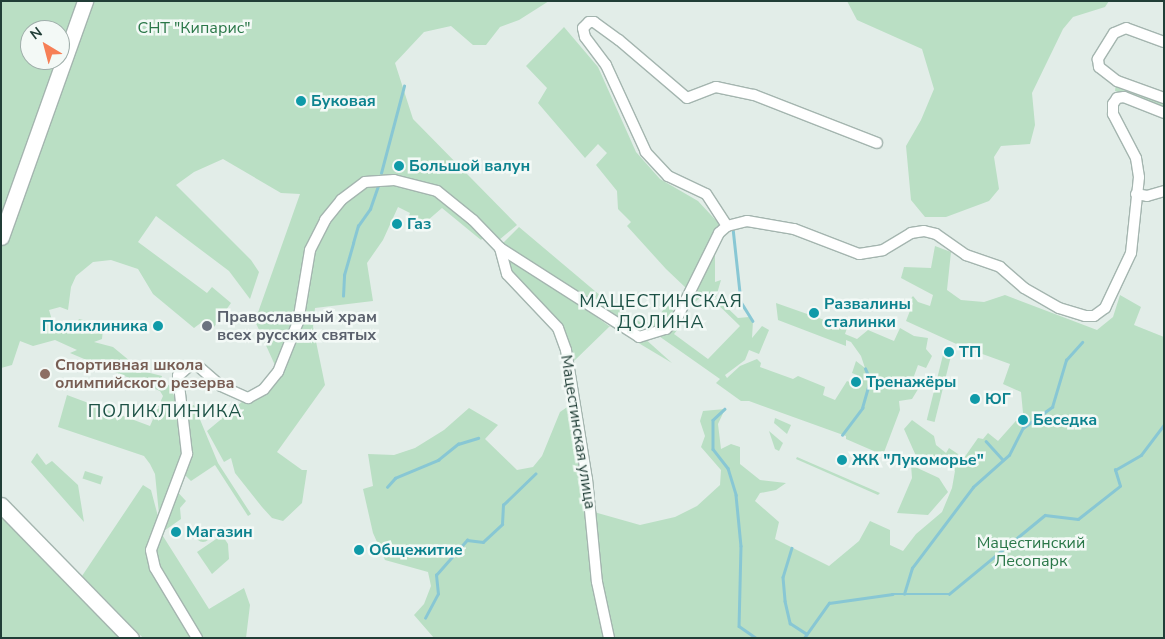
<!DOCTYPE html>
<meta charset="utf-8">
<style>
body{margin:0}
#map{position:relative;width:1165px;height:639px;overflow:hidden;background:#e2ede8;font-family:"Nunito Sans",sans-serif}
div>[style]{position:absolute}
.green>*{inset:0;background:#badfc4;transform-origin:0 0}
.round{border-radius:50%}
.stream>*{height:2.5px;margin:-1.25px;padding:0 1.25px;transform-origin:1.25px;border-radius:1.25px;background:#88c7d4}
.roads{filter:drop-shadow(1px 0 #a4b5af) drop-shadow(-1px 0 #a4b5af) drop-shadow(0 1px #a4b5af) drop-shadow(0 -1px #a4b5af)}
.minor>*{height:10px;margin:-5px;padding:0 5px;transform-origin:5px;border-radius:5px;background:#fff}
.secondary>*{height:15px;margin:-7.5px;padding:0 7.5px;transform-origin:7.5px;border-radius:7.5px;background:#fff}
.dots>*{width:14px;height:14px;translate:-50% -50%;box-sizing:border-box;border:2px solid #f3f9f6;border-radius:50%}
span{translate:-50% -50%;white-space:nowrap;text-align:center;line-height:1.15;-webkit-text-stroke:5px #f3f9f6;paint-order:stroke}
.park-label{font-size:16px;color:#2a7748}
.culture-label{font-size:16px;color:#0d838f;font-weight:700}
.left{translate:0 -50%;text-align:left}
.right{translate:-100% -50%;text-align:right}
.worship-label{font-size:16px;color:#5b616d;font-weight:700}
.education-label{font-size:16px;color:#785e54;font-weight:700}
.street-label{font-size:16px;color:#213e37}
.neighbourhood-label{font-size:18px;color:#1c5145;letter-spacing:1px}
.frame{position:absolute;inset:0;border:2px solid #213e37;pointer-events:none}
.north{position:absolute;left:20px;top:20px;width:50px;height:50px;box-sizing:border-box;background:#f3f9f6;border:1px solid #9faeaa;border-radius:50%;rotate:323deg;font-size:14px;font-weight:700;line-height:20px;text-align:center;color:#213e37}
.north::after{content:'';display:block;margin:auto;width:18px;height:22px;background:#f67f56;clip-path:polygon(50% 0,100% 100%,50% 72%,0 100%)}
</style>
<div id="map">
<div class="green">
<div style="clip-path:polygon(evenodd,1px 1px,549px 1px,519px 20px,500px 27px,486px 45px,473px 45px,451px 26px,424px 32px,395px 63px,413px 119px,517px 225px,499px 240px,487px 233px,481px 240px,442px 208px,420px 227px,407px 220px,410px 213px,398px 207px,383px 240px,367px 263px,373px 301px,315px 308px,313px 327px,325px 385px,277px 452px,302px 470px,307px 470px,302px 503px,283px 521px,272px 518px,262px 507px,235px 473px,231px 458px,224px 462px,207px 431px,278px 372px,255px 321px,300px 194px,281px 193px,223px 159px,194px 172px,176px 185px,251px 260px,259px 272px,250px 299px,229px 271px,156px 216px,138px 242px,207px 293px,212px 287px,231px 303px,214px 327px,206px 319px,194px 328px,153px 294px,138px 269px,111px 260px,93px 262px,76px 276px,71px 287px,68px 310px,60px 307px,49px 310px,55px 330px,74px 328px,79px 319px,87px 321px,86px 326px,103px 329px,102px 339px,94px 342px,113px 347px,142px 371px,162px 376px,160px 384px,169px 385px,177px 402px,183px 439px,178px 469px,171px 485px,186px 501px,180px 508px,181px 519px,161px 533px,209px 609px,244px 588px,250px 605px,246px 638px,143px 638px,82px 576px,143px 485px,151px 490px,160px 524px,155px 474px,150px 464px,144px 456px,58px 427px,67px 395px,150px 426px,163px 396px,160px 391px,70px 353px,77px 350px,55px 340px,33px 346px,20px 341px,12px 365px,1px 368px,1px 1px,30px 30px,60px 30px,60px 60px,30px 60px,30px 30px)"></div>
<div style="clip-path:polygon(847px 1px,1109px 1px,1105px 7px,1073px 17px,1063px 29px,1032px 93px,1035px 125px,1030px 144px,1001px 146px,994px 157px,999px 189px,989px 201px,946px 217px,925px 217px,911px 200px,906px 146px,921px 120px,934px 89px,922px 49px,857px 20px)"></div>
<div style="clip-path:polygon(evenodd,564px 27px,598px 67px,636px 152px,660px 179px,698px 201px,724px 229px,715px 241px,715px 282px,721px 280px,716px 297px,738px 318px,749px 317px,753px 321px,752px 338px,762px 326px,769px 330px,759px 354px,749px 350px,745px 360px,725px 375px,727px 378px,740px 366px,757px 359px,761px 363px,760px 367px,793px 379px,798px 376px,825px 387px,823px 395px,835px 400px,847px 381px,860px 386px,861px 382px,855px 380px,857px 375px,852px 373px,856px 361px,865px 368px,861px 356px,851px 342px,846px 340px,846px 346px,778px 320px,776px 303px,847px 328px,845px 334px,857px 339px,868px 330px,894px 341px,900px 328px,914px 336px,928px 338px,926px 349px,932px 356px,926px 368px,918px 365px,914px 376px,920px 386px,912px 399px,899px 401px,900px 410px,883px 455px,846px 439px,846px 436px,749px 401px,741px 401px,716px 383px,720px 379px,656px 334px,643px 337px,672px 363px,610px 326px,573px 362px,560px 322px,512px 282px,501px 245px,519px 227px,602px 297px,643px 324px,657px 318px,667px 305px,678px 315px,692px 290px,686px 288px,666px 269px,627px 226px,631px 222px,618px 209px,617px 191px,596px 165px,607px 153px,598px 144px,585px 158px,538px 103px,547px 88px,526px 66px,564px 27px,558px 289px,612px 324px,609px 326px,558px 289px,564px 27px,706px 293px,740px 326px,708px 359px,674px 334px,682px 324px,678px 316px,706px 293px)"></div>
<div style="clip-path:polygon(1116px 83px,1164px 101px,1164px 108px,1115px 91px)"></div>
<div style="clip-path:polygon(935px 246px,951px 252px,947px 290px,961px 300px,984px 302px,1005px 295px,1097px 330px,1113px 317px,1120px 295px,1141px 307px,1134px 325px,1164px 337px,1164px 638px,434px 638px,414px 615px,424px 604px,431px 586px,428px 572px,385px 560px,373px 533px,363px 489px,373px 486px,368px 454px,394px 455px,415px 448px,444px 430px,469px 408px,498px 425px,485px 439px,517px 470px,533px 467px,542px 456px,560px 412px,579px 399px,594px 512px,640px 525px,675px 517px,697px 506px,720px 485px,721px 470px,701px 447px,705px 436px,700px 421px,703px 411px,725px 409px,718px 424px,721px 449px,731px 444px,740px 447px,740px 464px,760px 480px,786px 483px,776px 490px,760px 493px,755px 501px,779px 522px,775px 539px,829px 566px,859px 541px,870px 521px,890px 530px,890px 545px,903px 551px,916px 534px,942px 512px,952px 488px,955px 471px,935px 457px,916px 456px,904px 429px,912px 420px,934px 436px,936px 445px,946px 453px,949px 448px,964px 458px,978px 438px,983px 439px,988px 433px,998px 441px,1023px 413px,1021px 392px,1003px 384px,1010px 364px,963px 347px,906px 321px,913px 303px,909px 301px,913px 296px,918px 302px,930px 306px,933px 295px,901px 278px,904px 267px,931px 268px)"></div>
<div style="left:943px;top:355px;width:8px;height:67px;rotate:14deg"></div>
<div style="clip-path:polygon(194px 405px,218px 463px,251px 514px,248px 516px,215px 465px,191px 481px,185px 475px,191px 447px,187px 407px)"></div>
<div style="clip-path:polygon(775px 418px,791px 425px,787px 434px,774px 423px)"></div>
<div style="clip-path:polygon(769px 431px,783px 443px,779px 451px,775px 449px)"></div>
<div style="clip-path:polygon(37px 453px,46px 465px,52px 461px,78px 485px,84px 522px,31px 462px)"></div>
<div style="clip-path:polygon(797px 457px,880px 493px,878px 495px,796px 459px)"></div>
<div style="clip-path:polygon(911px 465px,939px 478px,948px 492px,928px 515px,897px 513px,912px 478px)"></div>
<div style="left:85px;top:471px;width:19px;height:8px;rotate:18deg"></div>
<div style="clip-path:polygon(1px 505px,131px 638px,1px 638px)"></div>
<div class="round" style="left:196px;top:528px;width:14px;height:14px"></div>
<div style="clip-path:polygon(222px 535px,228px 544px,229px 559px,212px 574px,197px 552px)"></div>
</div>
<div class="stream">
<div style="left:381px;top:173px;width:90px;rotate:-75.2deg"></div>
<div style="left:733px;top:228px;width:74px;rotate:83.8deg"></div>
<div style="left:741px;top:302px;width:22px;rotate:58deg"></div>
<div style="left:343px;top:296px;width:21px;rotate:-87deg"></div>
<div style="left:344px;top:275px;width:33px;rotate:-74deg"></div>
<div style="left:353px;top:243px;width:18px;rotate:-74deg"></div>
<div style="left:358px;top:226px;width:21px;rotate:-55deg"></div>
<div style="left:370px;top:209px;width:24px;rotate:-71deg"></div>
<div style="left:725px;top:409px;width:16px;rotate:137deg"></div>
<div style="left:713px;top:420px;width:29px;rotate:90deg"></div>
<div style="left:713px;top:449px;width:24px;rotate:52deg"></div>
<div style="left:728px;top:468px;width:28px;rotate:73deg"></div>
<div style="left:736px;top:495px;width:51px;rotate:84.4deg"></div>
<div style="left:741px;top:546px;width:80px;rotate:91.4deg"></div>
<div style="left:739px;top:626px;width:21px;rotate:35deg"></div>
<div style="left:842px;top:435px;width:34px;rotate:-53deg"></div>
<div style="left:862px;top:408px;width:29px;rotate:-74deg"></div>
<div style="left:870px;top:380px;width:12px;rotate:-114deg"></div>
<div style="left:986px;top:441px;width:25px;rotate:48deg"></div>
<div style="left:387px;top:487px;width:12px;rotate:-48deg"></div>
<div style="left:395px;top:478px;width:47px;rotate:-22.7deg"></div>
<div style="left:438px;top:460px;width:26px;rotate:-39deg"></div>
<div style="left:458px;top:444px;width:21px;rotate:-17deg"></div>
<div style="left:792px;top:548px;width:30px;rotate:107deg"></div>
<div style="left:783px;top:577px;width:24px;rotate:85deg"></div>
<div style="left:785px;top:601px;width:23px;rotate:77deg"></div>
<div style="left:790px;top:623px;width:20px;rotate:33deg"></div>
<div style="left:904px;top:594px;width:27px;rotate:-73deg"></div>
<div style="left:912px;top:568px;width:101px;rotate:-53deg"></div>
<div style="left:973px;top:487px;width:48px;rotate:-41.6deg"></div>
<div style="left:1009px;top:455px;width:30px;rotate:-63deg"></div>
<div style="left:1023px;top:428px;width:36px;rotate:-36deg"></div>
<div style="left:1052px;top:407px;width:49px;rotate:-73.4deg"></div>
<div style="left:1066px;top:360px;width:24px;rotate:-48deg"></div>
<div style="left:425px;top:618px;width:27px;rotate:-62deg"></div>
<div style="left:438px;top:594px;width:19px;rotate:-96deg"></div>
<div style="left:436px;top:575px;width:47px;rotate:-48.5deg"></div>
<div style="left:467px;top:540px;width:16px;rotate:7deg"></div>
<div style="left:483px;top:542px;width:26px;rotate:-43deg"></div>
<div style="left:502px;top:524px;width:19px;rotate:-87deg"></div>
<div style="left:503px;top:505px;width:45px;rotate:-44.1deg"></div>
<div style="left:804px;top:638px;width:43px;rotate:-54.5deg"></div>
<div style="left:829px;top:603px;width:64px;rotate:-8.1deg"></div>
<div style="left:892px;top:594px;width:57px"></div>
<div style="left:949px;top:594px;width:124px;rotate:-39.5deg"></div>
<div style="left:1045px;top:515px;width:33px;rotate:7deg"></div>
<div style="left:1078px;top:519px;width:53px;rotate:-38.2deg"></div>
<div style="left:1120px;top:486px;width:17px;rotate:-107deg"></div>
<div style="left:1115px;top:470px;width:30px;rotate:-30deg"></div>
<div style="left:1141px;top:455px;width:39px;rotate:-53deg"></div>
</div>
<div class="roads">
<div class="minor">
<div style="left:1164px;top:42px;width:40px;rotate:-159.8deg"></div>
<div style="left:1126px;top:28px;width:13px;rotate:157deg"></div>
<div style="left:1114px;top:33px;width:31px;rotate:122deg"></div>
<div style="left:1098px;top:59px;width:8px;rotate:83deg"></div>
<div style="left:1099px;top:67px;width:23px;rotate:38deg"></div>
<div style="left:1117px;top:81px;width:50px;rotate:19.9deg"></div>
<div style="left:1136px;top:194px;width:11px;rotate:10deg"></div>
<div style="left:1147px;top:196px;width:18px;rotate:-16deg"></div>
<div style="left:727px;top:226px;width:38px;rotate:-123deg"></div>
<div style="left:706px;top:194px;width:42px;rotate:-154.7deg"></div>
<div style="left:668px;top:176px;width:33px;rotate:-133deg"></div>
<div style="left:646px;top:152px;width:96px;rotate:-114.7deg"></div>
<div style="left:606px;top:65px;width:35px;rotate:-127deg"></div>
<div style="left:585px;top:37px;width:9px;rotate:-103deg"></div>
<div style="left:583px;top:28px;width:8px;rotate:-45deg"></div>
<div style="left:589px;top:22px;width:5px"></div>
<div style="left:594px;top:22px;width:31px;rotate:36deg"></div>
<div style="left:619px;top:40px;width:89px;rotate:40.5deg"></div>
<div style="left:687px;top:98px;width:31px;rotate:-21deg"></div>
<div style="left:716px;top:87px;width:39px;rotate:12deg"></div>
<div style="left:754px;top:95px;width:132px;rotate:21.3deg"></div>
<div style="left:500px;top:248px;width:27px;rotate:75deg"></div>
<div style="left:507px;top:274px;width:74px;rotate:46.6deg"></div>
<div style="left:558px;top:328px;width:23px;rotate:70deg"></div>
<div style="left:566px;top:350px;width:131px;rotate:80.8deg"></div>
<div style="left:587px;top:479px;width:103px;rotate:84.5deg"></div>
<div style="left:597px;top:582px;width:57px;rotate:77.9deg"></div>
<div style="left:197px;top:638px;width:82px;rotate:-121deg"></div>
<div style="left:155px;top:568px;width:18px;rotate:-103deg"></div>
<div style="left:151px;top:550px;width:103px;rotate:-69.4deg"></div>
<div style="left:187px;top:454px;width:79px;rotate:-96.6deg"></div>
<div style="left:178px;top:376px;width:15px;rotate:-42deg"></div>
<div style="left:189px;top:366px;width:9px"></div>
<div style="left:198px;top:366px;width:30px;rotate:41deg"></div>
<div style="left:221px;top:386px;width:30px;rotate:24deg"></div>
<div style="left:248px;top:398px;width:18px;rotate:-29deg"></div>
<div style="left:264px;top:389px;width:22px;rotate:-51deg"></div>
<div style="left:278px;top:372px;width:54px;rotate:-68.2deg"></div>
<div style="left:298px;top:322px;width:73px;rotate:-80.5deg"></div>
<div style="left:310px;top:250px;width:34px;rotate:-63deg"></div>
<div style="left:325px;top:220px;width:26px;rotate:-51deg"></div>
<div style="left:341px;top:200px;width:30px;rotate:-37deg"></div>
<div style="left:365px;top:182px;width:29px;rotate:-4deg"></div>
<div style="left:394px;top:180px;width:44px;rotate:14.3deg"></div>
<div style="left:437px;top:191px;width:46px;rotate:38.9deg"></div>
<div style="left:473px;top:220px;width:39px;rotate:46deg"></div>
<div style="left:500px;top:248px;width:165px;rotate:32.6deg"></div>
<div style="left:639px;top:337px;width:28px;rotate:-17deg"></div>
<div style="left:666px;top:329px;width:18px;rotate:-47deg"></div>
<div style="left:678px;top:316px;width:93px;rotate:-63.7deg"></div>
<div style="left:719px;top:233px;width:11px;rotate:-41deg"></div>
<div style="left:727px;top:226px;width:21px;rotate:-14deg"></div>
<div style="left:747px;top:221px;width:48px;rotate:9.7deg"></div>
<div style="left:794px;top:229px;width:70px;rotate:21deg"></div>
<div style="left:859px;top:254px;width:24px;rotate:-9deg"></div>
<div style="left:883px;top:250px;width:33px;rotate:-31deg"></div>
<div style="left:911px;top:233px;width:13px;rotate:-9deg"></div>
<div style="left:924px;top:231px;width:12px;rotate:14deg"></div>
<div style="left:936px;top:234px;width:37px;rotate:35deg"></div>
<div style="left:966px;top:255px;width:36px;rotate:19deg"></div>
<div style="left:1000px;top:267px;width:32px;rotate:41deg"></div>
<div style="left:1024px;top:288px;width:40px;rotate:29.7deg"></div>
<div style="left:1059px;top:308px;width:27px;rotate:17deg"></div>
<div style="left:1085px;top:316px;width:9px"></div>
<div style="left:1094px;top:316px;width:14px;rotate:-36deg"></div>
<div style="left:1105px;top:308px;width:61px;rotate:-64.7deg"></div>
<div style="left:1131px;top:253px;width:76px;rotate:-84deg"></div>
<div style="left:1139px;top:177px;width:19px;rotate:-99deg"></div>
<div style="left:1136px;top:158px;width:50px;rotate:-117.6deg"></div>
<div style="left:1113px;top:114px;width:10px;rotate:-90deg"></div>
<div style="left:1113px;top:104px;width:7px;rotate:-56deg"></div>
<div style="left:1117px;top:98px;width:7px;rotate:-8deg"></div>
<div style="left:1124px;top:97px;width:43px;rotate:21.8deg"></div>
</div>
<div class="secondary">
<div style="left:1px;top:237px;width:251px;rotate:-70.4deg"></div>
<div style="left:1px;top:505px;width:186px;rotate:45.7deg"></div>
</div>
</div>
<div class="dots">
<div style="left:301px;top:101px;background:#0f9aa8"></div>
<div style="left:399px;top:166px;background:#0f9aa8"></div>
<div style="left:397px;top:224px;background:#0f9aa8"></div>
<div style="left:814px;top:313px;background:#0f9aa8"></div>
<div style="left:158px;top:326px;background:#0f9aa8"></div>
<div style="left:207px;top:326px;background:#6b7280"></div>
<div style="left:949px;top:352px;background:#0f9aa8"></div>
<div style="left:45px;top:374px;background:#8d6e63"></div>
<div style="left:856px;top:382px;background:#0f9aa8"></div>
<div style="left:975px;top:399px;background:#0f9aa8"></div>
<div style="left:1023px;top:420px;background:#0f9aa8"></div>
<div style="left:842px;top:460px;background:#0f9aa8"></div>
<div style="left:176px;top:532px;background:#0f9aa8"></div>
<div style="left:359px;top:550px;background:#0f9aa8"></div>
</div>
<div class="park-label">
<span style="left:194px;top:28px">СНТ "Кипарис"</span>
<span style="left:1031px;top:552px">Мацестинский<br>Лесопарк</span>
</div>
<div class="culture-label">
<span class="left" style="left:311px;top:101px">Буковая</span>
<span class="left" style="left:409px;top:166px">Большой валун</span>
<span class="left" style="left:407px;top:224px">Газ</span>
<span class="left" style="left:824px;top:313px">Развалины<br>сталинки</span>
<span class="right" style="left:148px;top:326px">Поликлиника</span>
<span class="left" style="left:959px;top:352px">ТП</span>
<span class="left" style="left:866px;top:382px">Тренажёры</span>
<span class="left" style="left:985px;top:399px">ЮГ</span>
<span class="left" style="left:1033px;top:420px">Беседка</span>
<span class="left" style="left:852px;top:460px">ЖК "Лукоморье"</span>
<span class="left" style="left:186px;top:532px">Магазин</span>
<span class="left" style="left:369px;top:550px">Общежитие</span>
</div>
<div class="worship-label">
<span class="left" style="left:217px;top:326px">Православный храм<br>всех русских святых</span>
</div>
<div class="education-label">
<span class="left" style="left:55px;top:374px">Спортивная школа<br>олимпийского резерва</span>
</div>
<div class="street-label">
<span style="left:578px;top:432px;rotate:81deg">Мацестинская улица</span>
</div>
<div class="neighbourhood-label">
<span style="left:661px;top:312px">МАЦЕСТИНСКАЯ<br>ДОЛИНА</span>
<span style="left:165px;top:411px">ПОЛИКЛИНИКА</span>
</div>
<div class="frame"></div>
<div class="north">N</div>
</div>
